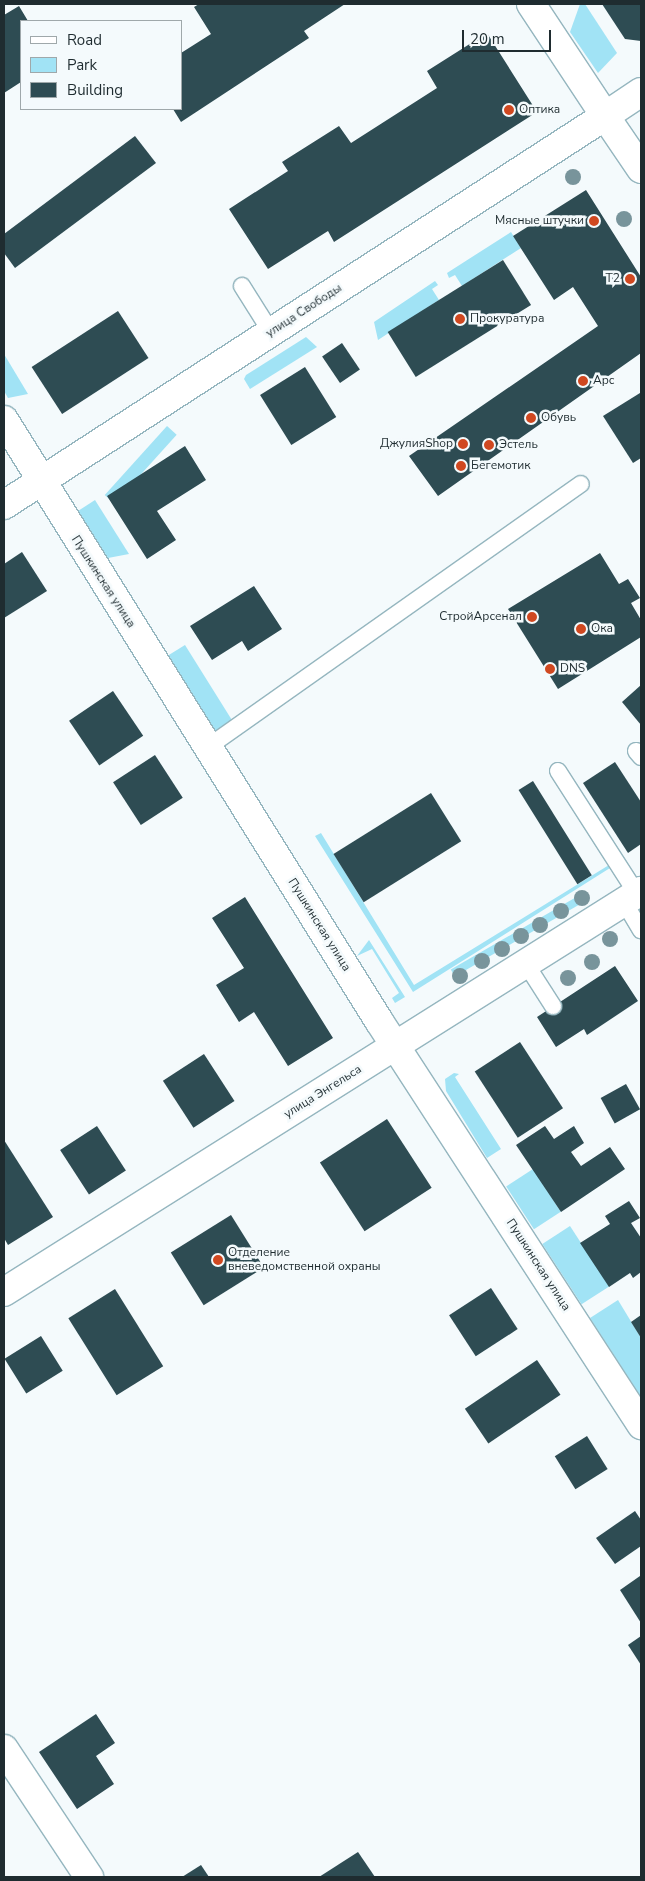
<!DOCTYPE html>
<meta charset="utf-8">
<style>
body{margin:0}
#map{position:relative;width:645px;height:1881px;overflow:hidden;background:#f4fafc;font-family:"Nunito Sans",sans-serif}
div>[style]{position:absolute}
.green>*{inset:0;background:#a1e3f5;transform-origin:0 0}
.building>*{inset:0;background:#2e4c53;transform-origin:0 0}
.roads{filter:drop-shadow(1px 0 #95b6bf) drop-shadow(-1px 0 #95b6bf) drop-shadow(0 1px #95b6bf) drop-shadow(0 -1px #95b6bf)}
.service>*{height:16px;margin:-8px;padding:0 8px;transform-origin:8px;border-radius:8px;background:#fff}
.minor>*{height:28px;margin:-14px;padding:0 14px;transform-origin:14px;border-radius:14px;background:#fff}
.tertiary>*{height:28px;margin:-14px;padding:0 14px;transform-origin:14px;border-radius:14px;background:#fff}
.secondary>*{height:28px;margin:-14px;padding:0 14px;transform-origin:14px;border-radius:14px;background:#fff}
.trees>*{width:16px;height:16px;margin:-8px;border-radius:50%;background:#78949b}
.dots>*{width:14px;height:14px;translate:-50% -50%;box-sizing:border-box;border:2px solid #f4fafc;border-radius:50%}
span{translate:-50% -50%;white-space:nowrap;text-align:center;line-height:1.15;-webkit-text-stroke:5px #f4fafc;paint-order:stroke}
.poi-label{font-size:12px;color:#1f2c30}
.left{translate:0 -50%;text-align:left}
.right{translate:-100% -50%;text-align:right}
.street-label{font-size:12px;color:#1f2c30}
.frame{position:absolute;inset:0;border:5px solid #1f2c30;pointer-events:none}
.legend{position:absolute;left:20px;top:20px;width:162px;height:90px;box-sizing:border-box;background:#f4fafc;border:1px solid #9fa8aa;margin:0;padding:6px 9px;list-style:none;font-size:15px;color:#1f2c30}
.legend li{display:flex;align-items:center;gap:10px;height:25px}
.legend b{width:25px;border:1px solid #9fa8aa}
.scale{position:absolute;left:462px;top:30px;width:89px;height:22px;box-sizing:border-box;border:2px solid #1f2c30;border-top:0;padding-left:6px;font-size:15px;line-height:18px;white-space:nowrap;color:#1f2c30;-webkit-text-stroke:4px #f4fafc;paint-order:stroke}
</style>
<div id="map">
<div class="green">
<div style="clip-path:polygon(580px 4px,585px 4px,617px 53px,598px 73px,570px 32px)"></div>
<div style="clip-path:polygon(511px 232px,521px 248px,462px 286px,455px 275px,449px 278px,447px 273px)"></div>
<div style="clip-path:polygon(435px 281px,438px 285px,432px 289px,439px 300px,378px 340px,374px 322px)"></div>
<div style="clip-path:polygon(306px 337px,317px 347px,250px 389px,244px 379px,246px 375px)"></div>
<div style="clip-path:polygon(4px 354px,28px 394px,8px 398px,4px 391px)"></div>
<div style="left:167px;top:426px;width:13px;height:93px;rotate:42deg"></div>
<div style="clip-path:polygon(95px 500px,129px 554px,108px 558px,78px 511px)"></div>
<div style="left:185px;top:645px;width:90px;height:20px;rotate:58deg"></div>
<div style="clip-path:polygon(321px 833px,414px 985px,609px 865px,610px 868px,413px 992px,315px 836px)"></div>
<div style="left:585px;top:892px;width:8px;height:155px;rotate:60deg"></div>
<div style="clip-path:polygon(369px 940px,405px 997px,395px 1003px,392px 998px,399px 993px,372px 949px,357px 956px)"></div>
<div style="clip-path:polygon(454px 1073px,459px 1074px,455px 1077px,501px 1149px,487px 1158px,446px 1091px,445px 1079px)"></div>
<div style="left:533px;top:1169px;width:51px;height:32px;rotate:57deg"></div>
<div style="left:570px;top:1226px;width:72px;height:33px;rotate:57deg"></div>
<div style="clip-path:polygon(618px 1300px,641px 1338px,641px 1397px,590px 1318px)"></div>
</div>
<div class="building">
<div style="clip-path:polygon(199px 4px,345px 4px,304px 31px,309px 38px,181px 122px,173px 109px,181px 109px,181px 53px,211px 34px,194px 7px)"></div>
<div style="clip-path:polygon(602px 4px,641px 4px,641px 41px,625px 39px)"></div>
<div style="clip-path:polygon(19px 6px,28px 21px,21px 21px,21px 82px,4px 93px,4px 15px)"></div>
<div style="clip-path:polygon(487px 33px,537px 112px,334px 242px,328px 231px,268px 269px,229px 209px,288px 171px,282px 162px,339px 126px,351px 143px,437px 88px,427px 71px)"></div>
<div style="clip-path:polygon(135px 136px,156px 163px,15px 268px,4px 253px,4px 234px)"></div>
<div style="clip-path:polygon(586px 190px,641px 277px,641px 353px,438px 496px,409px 456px,598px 326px,573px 287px,554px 300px,513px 236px)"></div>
<div style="left:503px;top:260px;width:53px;height:136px;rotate:58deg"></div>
<div style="left:118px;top:311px;width:56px;height:103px;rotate:57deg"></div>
<div style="left:342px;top:343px;width:32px;height:24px;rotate:56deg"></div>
<div style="left:305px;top:367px;width:59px;height:53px;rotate:58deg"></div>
<div style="clip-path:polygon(640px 393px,641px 458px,633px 463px,603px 416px)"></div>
<div style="clip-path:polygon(185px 446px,206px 480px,157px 511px,176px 540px,147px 559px,107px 496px)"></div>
<div style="clip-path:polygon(22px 552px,47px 591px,4px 618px,4px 564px)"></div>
<div style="clip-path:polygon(600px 553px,619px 584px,628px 579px,640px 598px,631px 603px,641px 620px,641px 637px,558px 689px,508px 609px)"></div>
<div style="clip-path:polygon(254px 586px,282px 629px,248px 651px,242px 641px,212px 660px,190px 626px)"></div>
<div style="clip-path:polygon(641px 685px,641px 725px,622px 702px)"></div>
<div style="left:113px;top:691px;width:54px;height:53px;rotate:56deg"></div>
<div style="left:155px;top:755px;width:51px;height:50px;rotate:57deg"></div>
<div style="clip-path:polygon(615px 762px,641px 802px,641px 844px,628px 853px,583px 783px)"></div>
<div style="left:533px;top:781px;width:111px;height:17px;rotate:58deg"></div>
<div style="left:431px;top:793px;width:57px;height:115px;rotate:58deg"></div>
<div style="clip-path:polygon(245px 897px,333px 1038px,288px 1066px,254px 1012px,239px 1022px,216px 985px,244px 968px,212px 918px)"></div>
<div style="clip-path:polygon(615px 966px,638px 1001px,587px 1035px,584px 1029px,556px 1047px,537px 1017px)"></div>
<div style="left:520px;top:1042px;width:79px;height:54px;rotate:57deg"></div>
<div style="left:204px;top:1054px;width:56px;height:49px;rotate:57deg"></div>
<div style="left:626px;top:1084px;width:29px;height:29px;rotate:61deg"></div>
<div style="left:387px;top:1119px;width:82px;height:80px;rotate:57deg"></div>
<div style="left:97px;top:1126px;width:53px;height:44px;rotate:57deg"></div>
<div style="clip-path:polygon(545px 1126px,554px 1139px,574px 1126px,584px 1143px,571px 1152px,581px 1166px,610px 1147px,625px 1169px,561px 1212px,516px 1145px)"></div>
<div style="clip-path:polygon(4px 1140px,53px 1217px,8px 1245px,4px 1238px)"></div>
<div style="clip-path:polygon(629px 1201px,640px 1218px,631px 1223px,641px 1238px,641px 1272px,633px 1278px,630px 1273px,609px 1287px,580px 1243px,610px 1224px,605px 1216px)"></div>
<div style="left:231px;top:1215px;width:62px;height:71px;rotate:58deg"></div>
<div style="left:491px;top:1288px;width:49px;height:50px;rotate:57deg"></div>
<div style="left:115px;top:1289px;width:91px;height:55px;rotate:58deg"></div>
<div style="clip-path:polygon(641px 1315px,641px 1338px,631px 1322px)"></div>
<div style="left:41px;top:1336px;width:41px;height:43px;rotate:58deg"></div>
<div style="left:537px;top:1360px;width:42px;height:87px;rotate:56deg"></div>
<div style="left:587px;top:1436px;width:39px;height:38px;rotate:58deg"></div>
<div style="clip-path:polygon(635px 1511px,641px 1520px,641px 1546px,615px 1564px,596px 1538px)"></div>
<div style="clip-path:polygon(640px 1576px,641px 1578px,641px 1623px,620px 1590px)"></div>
<div style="clip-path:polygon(641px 1636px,641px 1665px,628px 1645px)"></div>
<div style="clip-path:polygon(96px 1714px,115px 1743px,96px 1756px,114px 1784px,77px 1809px,39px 1752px)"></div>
<div style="clip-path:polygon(358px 1852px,375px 1877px,319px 1877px)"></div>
<div style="clip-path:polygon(201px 1865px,209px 1877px,182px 1877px)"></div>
</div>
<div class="roads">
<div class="service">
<div style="left:242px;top:286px;width:54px;rotate:57.8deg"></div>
<div style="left:208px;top:747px;width:456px;rotate:-35.2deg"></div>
<div style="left:636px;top:751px;width:8px;rotate:50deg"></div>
<div style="left:558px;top:771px;width:146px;rotate:57.3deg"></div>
<div style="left:624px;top:902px;width:33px;rotate:59deg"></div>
<div style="left:526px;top:964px;width:50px;rotate:57.3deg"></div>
</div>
<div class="minor">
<div style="left:4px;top:420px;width:708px;rotate:58.04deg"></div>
<div style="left:379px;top:1021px;width:482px;rotate:57deg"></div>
<div style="left:4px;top:505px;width:716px;rotate:-32.91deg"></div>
</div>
<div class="tertiary">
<div style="left:531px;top:4px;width:134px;rotate:56.5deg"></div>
<div style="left:4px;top:1292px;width:753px;rotate:-32.19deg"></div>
<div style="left:4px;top:1749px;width:154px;rotate:56.4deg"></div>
</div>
<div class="secondary">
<div style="left:641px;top:92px;width:43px;rotate:146.3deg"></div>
<div style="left:605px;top:116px;width:64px;rotate:55.8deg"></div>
</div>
</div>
<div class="trees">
<div style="left:573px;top:177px"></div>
<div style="left:624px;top:219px"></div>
<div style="left:582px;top:898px"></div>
<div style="left:561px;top:911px"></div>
<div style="left:540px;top:925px"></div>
<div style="left:521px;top:936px"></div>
<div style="left:610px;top:939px"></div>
<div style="left:502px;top:949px"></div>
<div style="left:482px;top:961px"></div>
<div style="left:592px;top:962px"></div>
<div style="left:460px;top:976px"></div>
<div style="left:568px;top:978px"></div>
</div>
<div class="dots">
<div style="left:509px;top:110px;background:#d04820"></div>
<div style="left:594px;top:221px;background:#d04820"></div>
<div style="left:630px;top:279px;background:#d04820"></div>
<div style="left:460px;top:319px;background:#d04820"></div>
<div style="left:583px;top:381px;background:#d04820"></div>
<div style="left:531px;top:418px;background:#d04820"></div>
<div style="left:463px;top:444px;background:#d04820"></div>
<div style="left:489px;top:445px;background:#d04820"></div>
<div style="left:461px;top:466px;background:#d04820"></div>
<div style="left:532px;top:617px;background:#d04820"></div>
<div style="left:581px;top:629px;background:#d04820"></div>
<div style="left:550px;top:669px;background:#d04820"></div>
<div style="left:218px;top:1260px;background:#d04820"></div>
</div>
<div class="poi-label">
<span class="left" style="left:519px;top:110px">Оптика</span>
<span class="right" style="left:584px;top:221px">Мясные штучки</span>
<span class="right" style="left:620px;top:279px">T2</span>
<span class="left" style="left:470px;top:319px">Прокуратура</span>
<span class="left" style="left:593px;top:381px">Арс</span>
<span class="left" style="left:541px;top:418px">Обувь</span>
<span class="right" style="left:453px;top:444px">ДжулияShop</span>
<span class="left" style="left:499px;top:445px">Эстель</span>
<span class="left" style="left:471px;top:466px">Бегемотик</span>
<span class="right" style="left:522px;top:617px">СтройАрсенал</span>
<span class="left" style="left:591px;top:629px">Ока</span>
<span class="left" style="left:560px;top:669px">DNS</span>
<span class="left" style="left:228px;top:1260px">Отделение<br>вневедомственной охраны</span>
</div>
<div class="street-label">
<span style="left:304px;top:311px;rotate:-33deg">улица Свободы</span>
<span style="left:103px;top:582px;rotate:57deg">Пушкинская улица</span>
<span style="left:319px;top:925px;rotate:58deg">Пушкинская улица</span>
<span style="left:323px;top:1092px;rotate:-32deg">улица Энгельса</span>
<span style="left:538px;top:1265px;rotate:57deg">Пушкинская улица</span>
</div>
<div class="frame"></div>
<ul class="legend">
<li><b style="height:6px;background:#fff"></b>Road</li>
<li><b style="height:14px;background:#a1e3f5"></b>Park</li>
<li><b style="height:14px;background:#2e4c53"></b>Building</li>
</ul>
<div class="scale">20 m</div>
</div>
